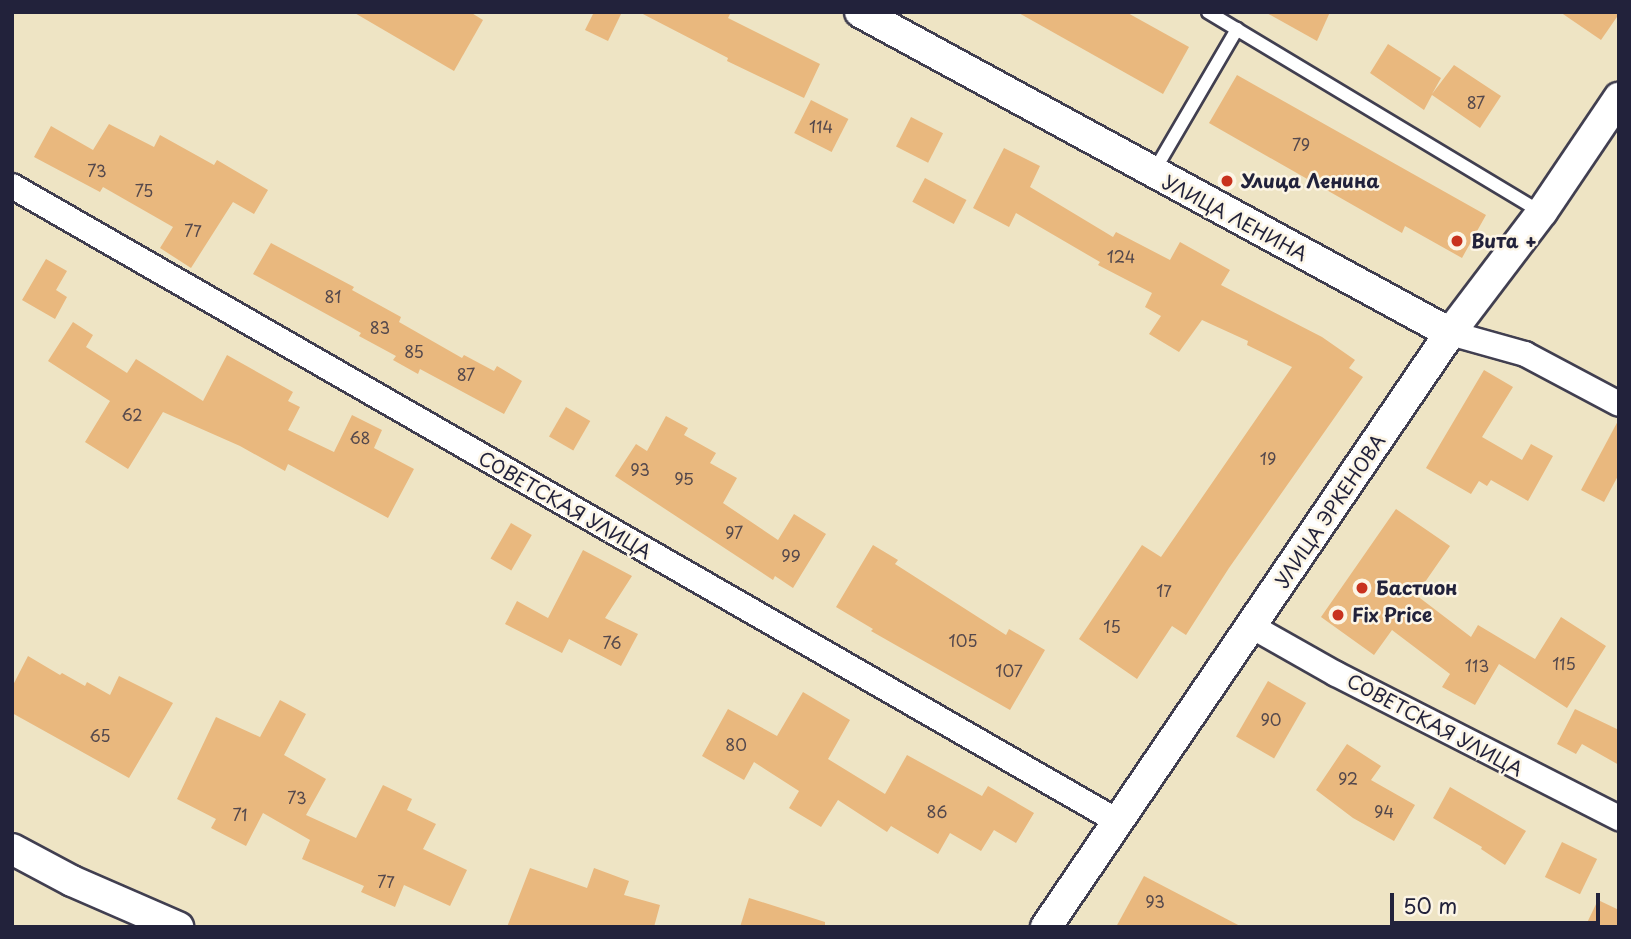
<!DOCTYPE html>
<meta charset="utf-8">
<style>
body{margin:0}
#map{position:relative;width:1631px;height:939px;overflow:hidden;background:#eee4c4;font-family:"Playpen Sans",sans-serif}
div>[style]{position:absolute}
.building>*{inset:0;background:#e9b87e;transform-origin:0 0}
.roads{filter:drop-shadow(2px 0 #413f50) drop-shadow(-2px 0 #413f50) drop-shadow(0 2px #413f50) drop-shadow(0 -2px #413f50)}
.service>*{height:12px;margin:-6px;padding:0 6px;transform-origin:6px;border-radius:6px;background:#fff}
.minor>*{height:24px;margin:-12px;padding:0 12px;transform-origin:12px;border-radius:12px;background:#fff}
.tertiary>*{height:30px;margin:-15px;padding:0 15px;transform-origin:15px;border-radius:15px;background:#fff}
.dots>*{width:19px;height:19px;translate:-50% -50%;box-sizing:border-box;border:4px solid #fcf5e5;border-radius:50%}
span{translate:-50% -50%;white-space:nowrap;text-align:center;line-height:1.15;-webkit-text-stroke:5px #fcf5e5;paint-order:stroke}
.number-label{font-size:16px;color:#54484c}
.number-label span{-webkit-text-stroke-width:0}
.poi-label{font-size:19px;color:#22223b;font-weight:700}
.left{translate:0 -50%;text-align:left}
.street-label{font-size:19px;color:#22223b}
.frame{position:absolute;inset:0;border:14px solid #22223b;pointer-events:none}
.scale{position:absolute;left:1390px;top:893px;width:210px;height:32px;box-sizing:border-box;border:4px solid #22223b;border-top:0;padding-left:9px;font-size:21px;line-height:24px;white-space:nowrap;color:#22223b;-webkit-text-stroke:5px #fcf5e5;paint-order:stroke}
</style>
<div id="map">
<div class="building">
<div style="clip-path:polygon(353px 12px,470px 12px,483px 20px,454px 71px)"></div>
<div style="clip-path:polygon(594px 12px,622px 12px,608px 41px,585px 30px)"></div>
<div style="clip-path:polygon(639px 12px,731px 12px,728px 18px,820px 64px,804px 98px,727px 61px,728px 58px)"></div>
<div style="clip-path:polygon(1017px 12px,1126px 12px,1189px 47px,1163px 94px)"></div>
<div style="clip-path:polygon(1265px 12px,1330px 12px,1317px 41px)"></div>
<div style="clip-path:polygon(1560px 12px,1619px 12px,1619px 14px,1601px 40px)"></div>
<div style="clip-path:polygon(1388px 44px,1441px 78px,1432px 94px,1454px 65px,1501px 96px,1480px 128px,1432px 95px,1424px 110px,1370px 73px)"></div>
<div style="clip-path:polygon(1237px 75px,1486px 215px,1462px 258px,1405px 226px,1402px 233px,1209px 123px)"></div>
<div style="left:811px;top:100px;width:42px;height:37px;rotate:27deg"></div>
<div style="left:911px;top:117px;width:36px;height:33px;rotate:27deg"></div>
<div style="clip-path:polygon(109px 124px,154px 147px,160px 135px,214px 165px,217px 160px,268px 190px,254px 214px,233px 202px,191px 268px,160px 248px,173px 227px,103px 187px,100px 192px,34px 157px,51px 126px,93px 150px)"></div>
<div style="clip-path:polygon(1004px 148px,1040px 166px,1030px 187px,1113px 237px,1116px 232px,1170px 260px,1180px 242px,1230px 270px,1221px 285px,1322px 337px,1355px 360px,1349px 368px,1363px 377px,1229px 568px,1186px 635px,1172px 626px,1137px 679px,1079px 639px,1142px 545px,1161px 557px,1292px 367px,1247px 345px,1248px 341px,1202px 320px,1179px 352px,1149px 334px,1161px 316px,1145px 307px,1152px 293px,1098px 265px,1100px 262px,1016px 213px,1009px 227px,973px 208px)"></div>
<div style="left:925px;top:178px;width:47px;height:27px;rotate:28deg"></div>
<div style="clip-path:polygon(271px 243px,354px 287px,352px 290px,401px 317px,399px 322px,462px 358px,464px 355px,494px 371px,497px 366px,522px 381px,504px 414px,420px 369px,418px 374px,393px 360px,396px 356px,359px 336px,361px 333px,253px 274px)"></div>
<div style="clip-path:polygon(46px 259px,67px 271px,56px 290px,67px 297px,55px 319px,22px 300px)"></div>
<div style="clip-path:polygon(73px 322px,93px 335px,86px 347px,127px 373px,136px 359px,203px 401px,227px 355px,293px 392px,288px 401px,300px 407px,288px 430px,334px 452px,352px 415px,382px 430px,374px 448px,414px 469px,388px 518px,288px 464px,285px 471px,240px 446px,163px 412px,128px 469px,85px 442px,110px 401px,48px 361px)"></div>
<div style="clip-path:polygon(1484px 370px,1513px 387px,1482px 437px,1522px 460px,1531px 444px,1553px 456px,1528px 501px,1491px 480px,1487px 486px,1479px 481px,1471px 494px,1426px 468px)"></div>
<div style="left:566px;top:407px;width:28px;height:34px;rotate:30deg"></div>
<div style="clip-path:polygon(666px 416px,688px 428px,684px 435px,716px 453px,710px 463px,737px 478px,723px 503px,778px 540px,794px 514px,826px 534px,793px 588px,775px 576px,773px 580px,615px 476px,636px 444px,647px 451px)"></div>
<div style="clip-path:polygon(1619px 419px,1619px 474px,1604px 502px,1581px 490px)"></div>
<div style="clip-path:polygon(1396px 509px,1450px 546px,1416px 595px,1471px 637px,1478px 625px,1535px 659px,1561px 617px,1606px 646px,1567px 708px,1499px 664px,1475px 705px,1442px 687px,1450px 674px,1392px 630px,1374px 655px,1321px 617px)"></div>
<div style="left:511px;top:523px;width:24px;height:41px;rotate:30deg"></div>
<div style="clip-path:polygon(873px 545px,898px 560px,895px 564px,1006px 635px,1009px 629px,1045px 650px,1010px 710px,871px 631px,873px 629px,836px 607px)"></div>
<div style="clip-path:polygon(583px 550px,632px 576px,605px 618px,638px 634px,621px 666px,569px 639px,562px 653px,505px 624px,517px 601px,548px 618px)"></div>
<div style="clip-path:polygon(28px 656px,60px 675px,62px 673px,85px 686px,87px 682px,110px 695px,119px 676px,173px 703px,129px 778px,12px 713px,12px 687px)"></div>
<div style="left:1268px;top:681px;width:44px;height:64px;rotate:30deg"></div>
<div style="clip-path:polygon(803px 692px,850px 720px,828px 759px,885px 794px,907px 755px,982px 796px,988px 786px,1034px 813px,1016px 843px,994px 830px,981px 851px,950px 833px,938px 854px,891px 826px,887px 832px,838px 800px,821px 827px,789px 808px,799px 791px,754px 762px,744px 780px,702px 756px,728px 709px,777px 736px)"></div>
<div style="clip-path:polygon(280px 700px,306px 714px,284px 755px,326px 779px,306px 815px,356px 838px,383px 785px,412px 799px,407px 810px,436px 824px,423px 849px,467px 870px,450px 906px,404px 885px,395px 907px,361px 892px,364px 886px,302px 859px,310px 840px,263px 813px,246px 846px,211px 828px,216px 819px,177px 799px,216px 717px,260px 737px)"></div>
<div style="clip-path:polygon(1575px 709px,1619px 730px,1619px 765px,1582px 744px,1576px 754px,1557px 744px)"></div>
<div style="clip-path:polygon(1347px 744px,1381px 766px,1371px 780px,1415px 805px,1394px 841px,1353px 818px,1316px 790px)"></div>
<div style="clip-path:polygon(1450px 787px,1526px 831px,1505px 865px,1481px 849px,1482px 847px,1433px 818px)"></div>
<div style="left:1562px;top:842px;width:39px;height:39px;rotate:26deg"></div>
<div style="clip-path:polygon(530px 868px,587px 888px,594px 868px,629px 881px,624px 895px,660px 905px,654px 927px,507px 927px)"></div>
<div style="clip-path:polygon(1144px 876px,1242px 927px,1116px 927px)"></div>
<div style="clip-path:polygon(749px 898px,825px 922px,825px 927px,740px 927px)"></div>
<div style="clip-path:polygon(1598px 900px,1619px 910px,1619px 927px,1585px 927px)"></div>
</div>
<div class="roads">
<div class="service">
<div style="left:1208px;top:12px;width:388px;rotate:31deg"></div>
<div style="left:1153px;top:173px;width:167px;rotate:-59.7deg"></div>
</div>
<div class="minor">
<div style="left:12px;top:186px;width:1277px;rotate:29.88deg"></div>
<div style="left:1450px;top:333px;width:78px;rotate:15.6deg"></div>
<div style="left:1525px;top:354px;width:106px;rotate:28deg"></div>
<div style="left:1253px;top:627px;width:95px;rotate:29.5deg"></div>
<div style="left:1336px;top:674px;width:318px;rotate:27deg"></div>
</div>
<div class="tertiary">
<div style="left:860px;top:12px;width:672px;rotate:28.55deg"></div>
<div style="left:12px;top:849px;width:68px;rotate:28.1deg"></div>
<div style="left:72px;top:881px;width:116px;rotate:23.5deg"></div>
<div style="left:1046px;top:927px;width:718px;rotate:-55.78deg"></div>
<div style="left:1450px;top:333px;width:152px;rotate:-52.8deg"></div>
<div style="left:1542px;top:212px;width:138px;rotate:-56deg"></div>
</div>
</div>
<div class="dots">
<div style="left:1227px;top:181px;background:#c8321e"></div>
<div style="left:1457px;top:241px;background:#c8321e"></div>
<div style="left:1362px;top:588px;background:#c8321e"></div>
<div style="left:1338px;top:615px;background:#c8321e"></div>
</div>
<div class="number-label">
<span style="left:1476px;top:102px">87</span>
<span style="left:821px;top:126px">114</span>
<span style="left:1301px;top:144px">79</span>
<span style="left:97px;top:170px">73</span>
<span style="left:144px;top:190px">75</span>
<span style="left:193px;top:230px">77</span>
<span style="left:1121px;top:256px">124</span>
<span style="left:333px;top:296px">81</span>
<span style="left:380px;top:327px">83</span>
<span style="left:414px;top:351px">85</span>
<span style="left:466px;top:374px">87</span>
<span style="left:132px;top:414px">62</span>
<span style="left:360px;top:437px">68</span>
<span style="left:1268px;top:458px">19</span>
<span style="left:640px;top:469px">93</span>
<span style="left:684px;top:478px">95</span>
<span style="left:734px;top:532px">97</span>
<span style="left:791px;top:555px">99</span>
<span style="left:1164px;top:590px">17</span>
<span style="left:1112px;top:626px">15</span>
<span style="left:963px;top:640px">105</span>
<span style="left:612px;top:642px">76</span>
<span style="left:1564px;top:663px">115</span>
<span style="left:1477px;top:665px">113</span>
<span style="left:1009px;top:670px">107</span>
<span style="left:1271px;top:719px">90</span>
<span style="left:100px;top:735px">65</span>
<span style="left:736px;top:744px">80</span>
<span style="left:1348px;top:778px">92</span>
<span style="left:297px;top:797px">73</span>
<span style="left:937px;top:811px">86</span>
<span style="left:1384px;top:811px">94</span>
<span style="left:240px;top:814px">71</span>
<span style="left:386px;top:881px">77</span>
<span style="left:1155px;top:901px">93</span>
</div>
<div class="poi-label">
<span class="left" style="left:1241px;top:181px">Улица Ленина</span>
<span class="left" style="left:1471px;top:241px">Вита +</span>
<span class="left" style="left:1376px;top:588px">Бастион</span>
<span class="left" style="left:1352px;top:615px">Fix Price</span>
</div>
<div class="street-label">
<span style="left:1235px;top:218px;rotate:28deg">УЛИЦА ЛЕНИНА</span>
<span style="left:565px;top:505px;rotate:30deg">СОВЕТСКАЯ УЛИЦА</span>
<span style="left:1330px;top:511px;rotate:-56deg">УЛИЦА ЭРКЕНОВА</span>
<span style="left:1435px;top:725px;rotate:28deg">СОВЕТСКАЯ УЛИЦА</span>
</div>
<div class="frame"></div>
<div class="scale">50 m</div>
</div>
